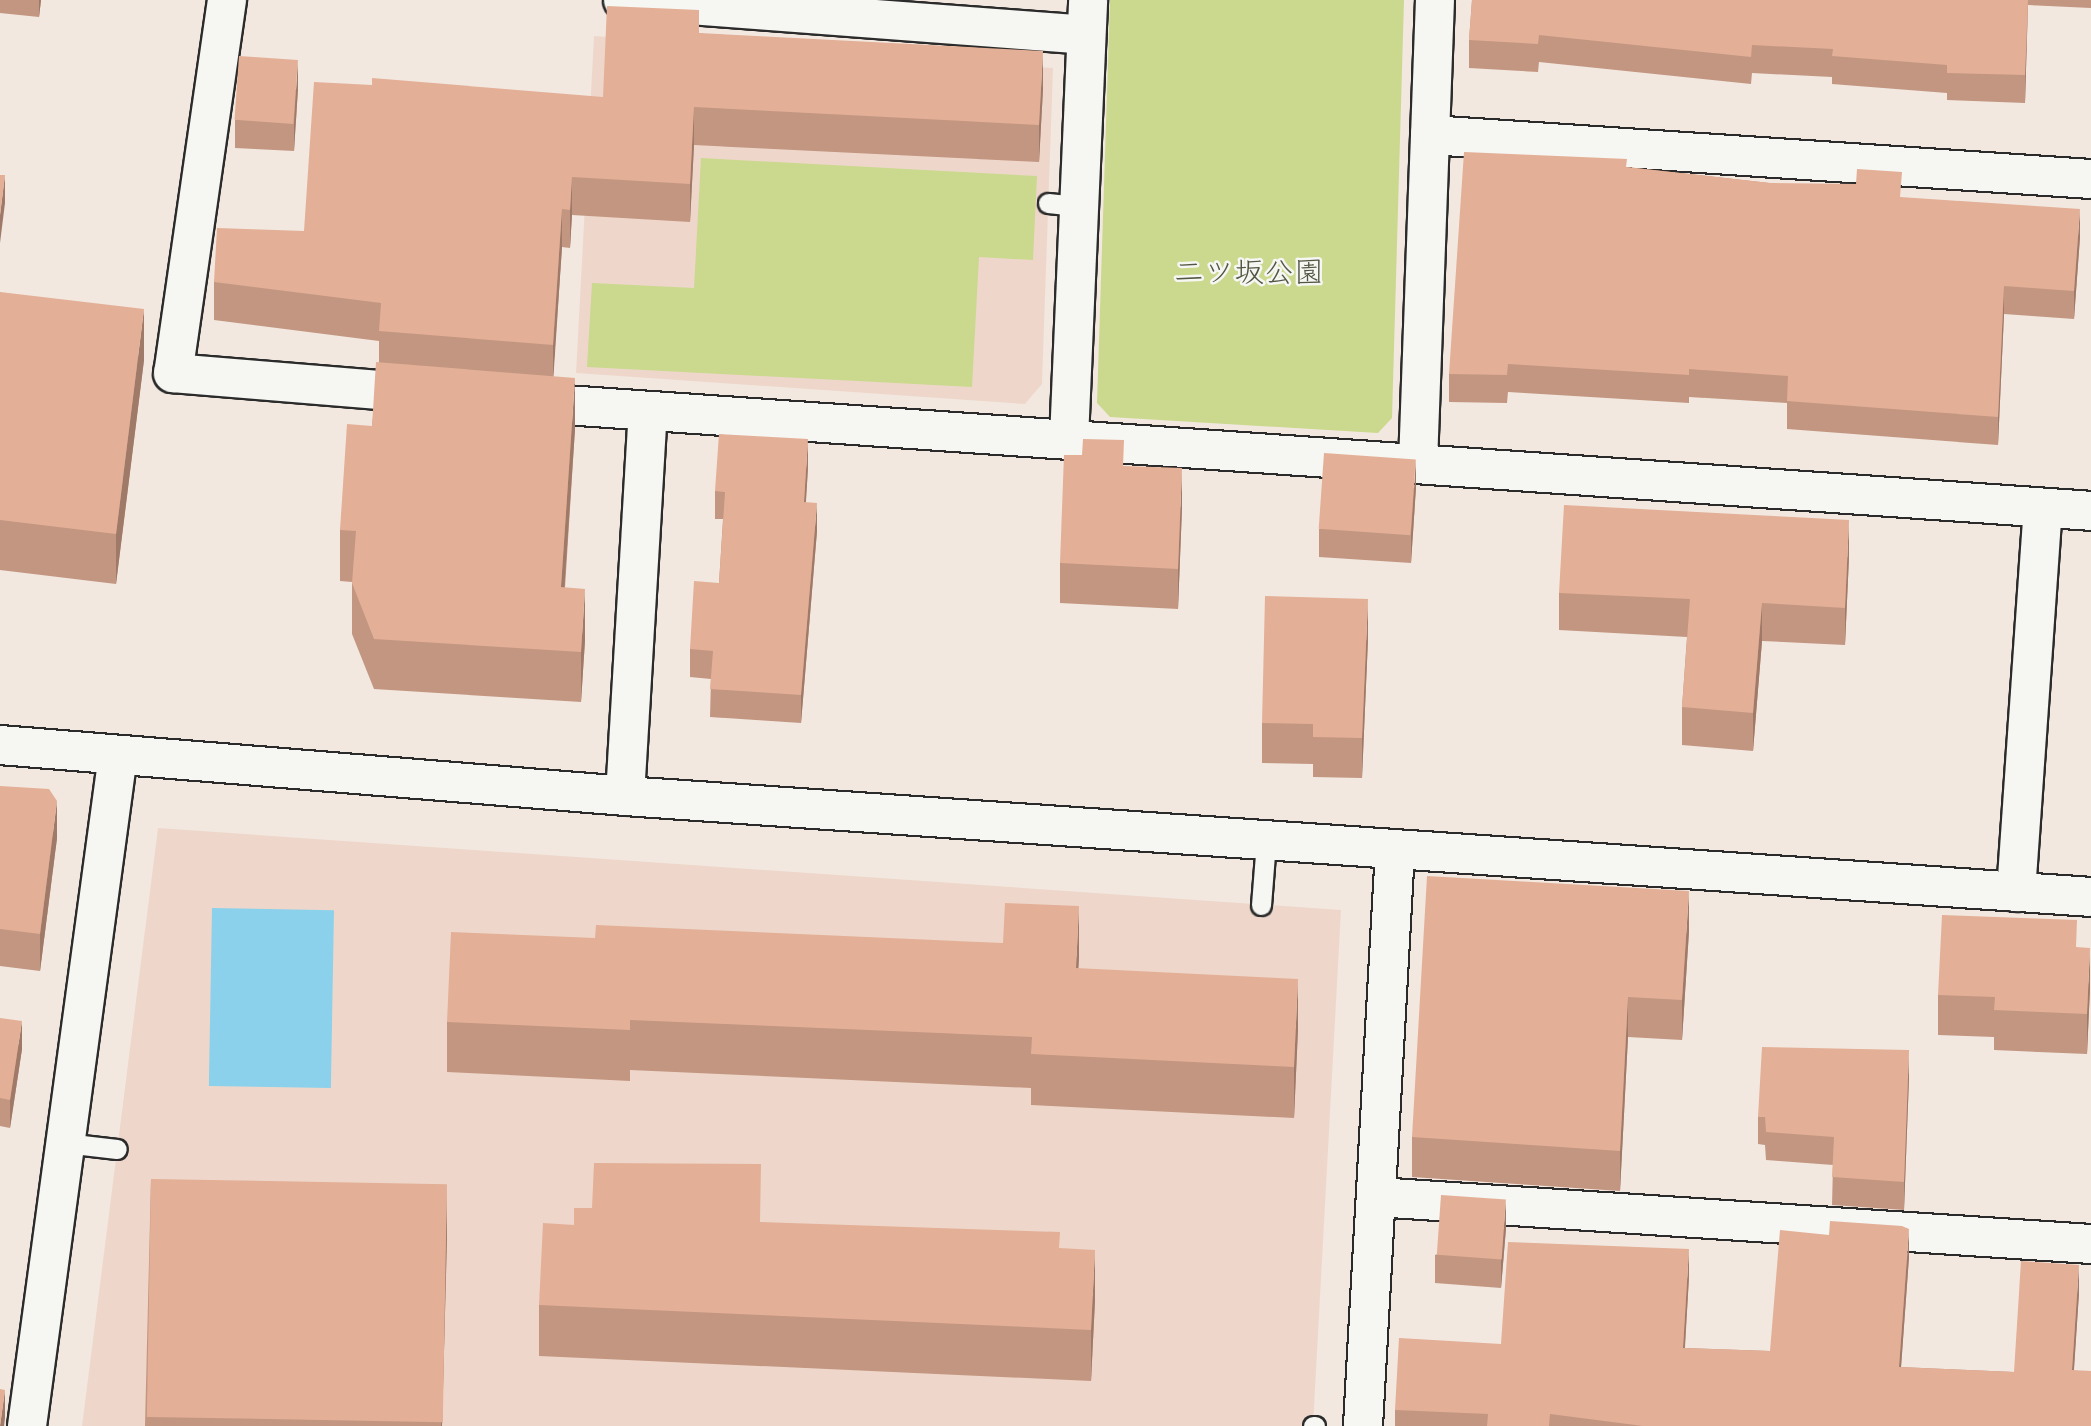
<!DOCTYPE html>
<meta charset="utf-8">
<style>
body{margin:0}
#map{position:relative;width:2091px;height:1426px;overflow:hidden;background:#f2e8e0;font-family:Itim,"Klee One",sans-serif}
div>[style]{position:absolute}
.built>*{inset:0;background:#eed7ca}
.green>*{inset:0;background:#cad98d}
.water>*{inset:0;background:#8bd1ec;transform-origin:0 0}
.roads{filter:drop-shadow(2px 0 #2b2b2b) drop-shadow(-2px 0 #2b2b2b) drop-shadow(0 2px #2b2b2b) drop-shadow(0 -2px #2b2b2b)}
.lane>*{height:19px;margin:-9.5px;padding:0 9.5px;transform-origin:9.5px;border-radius:9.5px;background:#f6f6f2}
.street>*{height:38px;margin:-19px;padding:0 19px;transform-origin:19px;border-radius:19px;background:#f6f6f2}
.secondary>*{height:38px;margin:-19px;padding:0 19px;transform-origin:19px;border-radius:19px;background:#f6f6f2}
.wall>*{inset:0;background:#c39681}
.shaded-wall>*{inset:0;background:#9f7a69}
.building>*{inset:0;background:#e3af96;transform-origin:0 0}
span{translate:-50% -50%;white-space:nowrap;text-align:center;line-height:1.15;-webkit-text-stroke:5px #f6f6f2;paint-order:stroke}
.park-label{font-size:30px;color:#535644}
</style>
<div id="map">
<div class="built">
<div style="clip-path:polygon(594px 36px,1053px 68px,1042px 384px,1025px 404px,576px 373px)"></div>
<div style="clip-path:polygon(158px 828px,1341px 910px,1313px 1426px,82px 1426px)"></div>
</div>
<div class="green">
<div style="clip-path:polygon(1110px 0,1404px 0,1392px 418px,1378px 433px,1110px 417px,1097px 403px)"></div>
<div style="clip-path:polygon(701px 158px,1037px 176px,1033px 260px,979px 257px,972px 387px,587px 367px,592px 283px,694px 288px)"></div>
</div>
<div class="water">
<div style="left:212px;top:908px;width:122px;height:178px;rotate:1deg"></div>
</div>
<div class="roads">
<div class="lane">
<div style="left:1048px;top:203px;width:31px;rotate:6deg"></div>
<div style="left:1261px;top:905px;width:64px;rotate:-85.5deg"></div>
<div style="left:65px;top:1143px;width:52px;rotate:6.6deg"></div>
<div style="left:1313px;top:1426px;width:2px"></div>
</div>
<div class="street">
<div style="left:227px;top:0;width:377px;rotate:98.2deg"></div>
<div style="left:173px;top:373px;width:255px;rotate:4.7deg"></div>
<div style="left:623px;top:0;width:464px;rotate:4.3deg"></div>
<div style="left:1430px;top:135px;width:662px;rotate:3.81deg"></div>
<div style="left:522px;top:402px;width:1573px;rotate:3.97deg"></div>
<div style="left:1069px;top:439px;width:439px;rotate:-87.5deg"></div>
<div style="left:1418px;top:463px;width:463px;rotate:-87.9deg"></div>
<div style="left:625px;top:796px;width:384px;rotate:-86.6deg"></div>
<div style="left:2016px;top:892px;width:385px;rotate:-86deg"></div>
<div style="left:1376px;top:1197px;width:717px;rotate:3.76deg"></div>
<div style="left:27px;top:1426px;width:677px;rotate:-82.28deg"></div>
<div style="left:1363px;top:1426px;width:577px;rotate:-86.82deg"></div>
</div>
<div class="secondary">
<div style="left:0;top:745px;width:627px;rotate:4.66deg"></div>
<div style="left:625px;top:796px;width:1469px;rotate:3.94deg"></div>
</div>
</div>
<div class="wall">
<div style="clip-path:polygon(0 0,41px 0,39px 17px,0 13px)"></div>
<div style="clip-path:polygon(1472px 0,2091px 0,2091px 8px,2028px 5px,2025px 103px,1947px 100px,1947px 93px,1832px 84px,1832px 77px,1752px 73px,1751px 84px,1539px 62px,1538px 72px,1469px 68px,1469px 40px)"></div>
<div style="clip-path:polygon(699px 33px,1043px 89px,1039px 162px,694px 145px,690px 222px,572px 215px,570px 248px,562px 247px,553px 377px,575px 429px,565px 588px,585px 640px,581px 702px,374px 689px,352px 634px,352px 582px,340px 581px,340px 530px,372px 426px,379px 362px,379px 341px,214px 320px,214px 282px,304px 231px,603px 97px)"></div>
<div style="clip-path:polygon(298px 88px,294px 151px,235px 148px,235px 120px)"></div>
<div style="clip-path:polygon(1627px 167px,1902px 198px,2080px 237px,2074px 319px,2004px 314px,1998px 445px,1787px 429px,1787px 403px,1689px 397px,1689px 403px,1508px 392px,1507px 403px,1449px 402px,1449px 374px)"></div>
<div style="clip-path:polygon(0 292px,144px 360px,116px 584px,0 570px)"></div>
<div style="clip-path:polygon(1124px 466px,1182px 508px,1178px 609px,1060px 603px,1060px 563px)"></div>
<div style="clip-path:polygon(808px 467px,806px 502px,817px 531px,801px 723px,710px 717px,711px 679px,690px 677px,690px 649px,719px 583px,723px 519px,715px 519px,715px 491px)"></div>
<div style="clip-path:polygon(1416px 487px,1411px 563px,1319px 557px,1319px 529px)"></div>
<div style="clip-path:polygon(1849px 557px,1845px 645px,1762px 641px,1753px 751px,1682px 745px,1682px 707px,1687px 637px,1559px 630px,1559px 593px)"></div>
<div style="clip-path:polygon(1368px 639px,1362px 778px,1313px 777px,1313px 764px,1262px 763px,1262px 723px)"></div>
<div style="clip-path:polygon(0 786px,57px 838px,40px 971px,0 966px)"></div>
<div style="clip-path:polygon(1689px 931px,1682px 1040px,1628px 1037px,1620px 1191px,1412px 1177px,1412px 1137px)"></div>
<div style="clip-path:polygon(595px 938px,1079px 957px,1078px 969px,1298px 1029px,1294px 1118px,1031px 1105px,1031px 1088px,630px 1070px,630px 1081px,447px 1072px,447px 1022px)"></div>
<div style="clip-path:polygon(2077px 947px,2090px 988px,2087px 1054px,1994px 1050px,1994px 1037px,1938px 1035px,1938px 995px)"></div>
<div style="clip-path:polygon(0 1018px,22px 1049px,10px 1128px,0 1126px)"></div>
<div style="clip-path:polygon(1909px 1078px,1904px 1210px,1832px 1205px,1833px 1165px,1766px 1160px,1765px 1145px,1758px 1144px,1758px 1117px)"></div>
<div style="clip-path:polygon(151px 1179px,447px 1237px,442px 1426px,145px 1426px)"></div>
<div style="clip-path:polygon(592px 1208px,1060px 1248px,1095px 1300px,1091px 1381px,539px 1356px,539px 1305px,574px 1225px)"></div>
<div style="clip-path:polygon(1506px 1228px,1501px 1288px,1435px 1283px,1435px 1255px)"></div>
<div style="clip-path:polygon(1909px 1257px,1901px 1367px,2014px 1372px,2079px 1293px,2074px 1370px,2091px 1426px,1395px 1426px,1395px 1410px,1501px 1344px,1689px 1277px,1685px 1348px,1770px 1351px)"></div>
</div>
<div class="shaded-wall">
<div style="clip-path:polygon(39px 0,41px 0,39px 17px)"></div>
<div style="clip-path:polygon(2028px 0,2025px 103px,2025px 75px)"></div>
<div style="clip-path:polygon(1043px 51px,1043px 89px,1039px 162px,1039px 125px)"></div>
<div style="clip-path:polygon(298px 60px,298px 88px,294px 151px,294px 123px)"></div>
<div style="clip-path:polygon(694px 107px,694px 145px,690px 222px,690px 184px)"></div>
<div style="clip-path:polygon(5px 175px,5px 203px,0 243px,0 215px)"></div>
<div style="clip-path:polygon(572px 177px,572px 215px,570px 248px,570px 210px)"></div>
<div style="clip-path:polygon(562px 209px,562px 247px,553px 383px,553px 345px)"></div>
<div style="clip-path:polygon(2080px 209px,2080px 237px,2074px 319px,2074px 291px)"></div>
<div style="clip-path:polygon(2004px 286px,2004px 314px,1998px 445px,1998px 417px)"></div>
<div style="clip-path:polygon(144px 309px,144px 360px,116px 584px,116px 534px)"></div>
<div style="clip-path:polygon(575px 378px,575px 429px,561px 638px,561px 587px)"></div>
<div style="clip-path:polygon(808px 439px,808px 467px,804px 530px,804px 502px)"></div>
<div style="clip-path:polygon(1416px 459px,1416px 487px,1411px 563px,1411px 535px)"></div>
<div style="clip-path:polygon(1182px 468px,1182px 508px,1178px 609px,1178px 569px)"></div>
<div style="clip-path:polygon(817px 503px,817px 531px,801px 723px,801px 695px)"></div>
<div style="clip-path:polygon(1849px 520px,1849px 557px,1845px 645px,1845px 608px)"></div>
<div style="clip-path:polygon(585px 589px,585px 640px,581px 702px,581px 652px)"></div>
<div style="clip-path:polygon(1368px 599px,1368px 639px,1362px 778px,1362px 738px)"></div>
<div style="clip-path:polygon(1762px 603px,1762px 641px,1753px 751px,1753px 713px)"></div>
<div style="clip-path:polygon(57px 801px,57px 838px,40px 971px,40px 934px)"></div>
<div style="clip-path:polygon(1689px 891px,1689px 931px,1682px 1040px,1682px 1000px)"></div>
<div style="clip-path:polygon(1079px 906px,1079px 957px,1076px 1019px,1076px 968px)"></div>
<div style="clip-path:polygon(2090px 948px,2090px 988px,2087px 1054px,2087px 1014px)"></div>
<div style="clip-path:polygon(1298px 979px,1298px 1029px,1294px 1118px,1294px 1067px)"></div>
<div style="clip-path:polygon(1628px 997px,1628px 1037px,1620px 1191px,1620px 1151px)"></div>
<div style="clip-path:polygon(22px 1021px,22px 1049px,10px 1128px,10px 1100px)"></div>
<div style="clip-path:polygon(1909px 1050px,1909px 1078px,1904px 1210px,1904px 1182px)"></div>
<div style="clip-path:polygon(447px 1186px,447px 1237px,442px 1426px,441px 1426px)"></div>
<div style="clip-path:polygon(1506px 1200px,1506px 1228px,1501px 1288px,1501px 1260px)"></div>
<div style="clip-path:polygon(1909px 1229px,1909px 1257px,1899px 1395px,1899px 1367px)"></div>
<div style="clip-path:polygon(1689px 1249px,1689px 1277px,1683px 1376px,1683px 1348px)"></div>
<div style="clip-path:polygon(1095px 1250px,1095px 1300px,1091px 1381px,1091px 1330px)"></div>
<div style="clip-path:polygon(2079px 1265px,2079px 1293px,2072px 1398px,2072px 1370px)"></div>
<div style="clip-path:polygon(5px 1390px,5px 1418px,4px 1426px,0 1426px)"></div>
</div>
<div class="building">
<div style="clip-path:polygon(1472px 0,2028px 0,2025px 75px,1947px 73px,1947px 65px,1832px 56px,1833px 49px,1752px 45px,1751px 57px,1539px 35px,1538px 44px,1469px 40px)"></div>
<div style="clip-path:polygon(607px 6px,699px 10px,699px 33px,1043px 51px,1039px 125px,694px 107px,690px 184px,572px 177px,570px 210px,562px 209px,553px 345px,379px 331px,381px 303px,214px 282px,217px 228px,304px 231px,314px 82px,372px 85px,372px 78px,603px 97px)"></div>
<div style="left:239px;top:56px;width:59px;height:64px;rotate:4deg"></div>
<div style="clip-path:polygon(1464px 152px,1627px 159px,1626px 167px,1770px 183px,1856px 184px,1857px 169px,1902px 172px,1900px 197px,2080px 209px,2074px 291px,2004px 286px,1998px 417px,1787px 401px,1788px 376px,1689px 369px,1689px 375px,1508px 364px,1507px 375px,1449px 374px)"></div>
<div style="clip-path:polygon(0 175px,5px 175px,0 215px)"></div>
<div style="clip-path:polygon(0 292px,144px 309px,116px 534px,0 520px)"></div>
<div style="clip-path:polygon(376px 362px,575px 378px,561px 587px,585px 589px,581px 652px,374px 639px,352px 583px,356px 531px,340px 530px,347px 424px,372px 426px)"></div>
<div style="clip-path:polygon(719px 434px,808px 439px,804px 502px,817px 503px,801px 695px,710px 689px,713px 651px,690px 649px,694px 581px,719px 583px,725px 492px,715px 491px)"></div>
<div style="clip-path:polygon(1083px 439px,1124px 440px,1123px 466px,1182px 468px,1178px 569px,1060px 563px,1064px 455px,1082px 455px)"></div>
<div style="left:1324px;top:453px;width:92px;height:76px;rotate:4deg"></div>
<div style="clip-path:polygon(1564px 505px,1849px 520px,1845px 608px,1762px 603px,1753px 713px,1682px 707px,1690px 599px,1559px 593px)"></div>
<div style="clip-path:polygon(1265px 596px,1368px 599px,1362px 738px,1313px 737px,1313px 724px,1262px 723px)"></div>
<div style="clip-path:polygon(0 786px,49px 789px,57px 801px,40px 934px,0 929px)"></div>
<div style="clip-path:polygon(1427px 876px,1689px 891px,1682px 1000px,1628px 997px,1620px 1151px,1412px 1137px)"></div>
<div style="clip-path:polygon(1005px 903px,1079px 906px,1076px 968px,1298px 979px,1294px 1067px,1031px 1054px,1032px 1037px,630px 1020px,630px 1030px,447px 1022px,451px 932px,595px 938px,596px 925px,1003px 943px)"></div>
<div style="clip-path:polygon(1942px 915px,2077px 920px,2076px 947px,2090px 948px,2087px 1014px,1994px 1010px,1995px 997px,1938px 995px)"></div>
<div style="clip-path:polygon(0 1018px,22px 1021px,10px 1100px,0 1098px)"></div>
<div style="clip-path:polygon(1762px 1047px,1909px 1050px,1904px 1182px,1832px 1177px,1834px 1137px,1766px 1132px,1765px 1117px,1758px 1117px)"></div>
<div style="clip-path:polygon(594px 1163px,761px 1164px,760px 1222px,1060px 1232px,1059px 1248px,1095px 1250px,1091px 1330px,539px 1305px,543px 1223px,574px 1225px,574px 1208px,592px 1208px)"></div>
<div style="left:151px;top:1179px;width:296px;height:238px;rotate:1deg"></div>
<div style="left:1441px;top:1195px;width:65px;height:60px;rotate:4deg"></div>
<div style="clip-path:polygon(1830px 1221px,1902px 1226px,1909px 1229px,1899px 1367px,2014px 1372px,2021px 1261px,2079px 1265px,2072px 1370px,2091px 1371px,2091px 1426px,1643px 1426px,1550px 1414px,1549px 1426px,1487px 1426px,1488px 1414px,1395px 1410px,1399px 1338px,1501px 1344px,1508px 1242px,1689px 1249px,1683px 1348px,1770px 1351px,1780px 1230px,1829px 1235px)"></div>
<div style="clip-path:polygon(0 1389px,5px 1390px,0 1426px)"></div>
</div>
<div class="park-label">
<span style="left:1249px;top:272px">二ツ坂公園</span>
</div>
</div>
